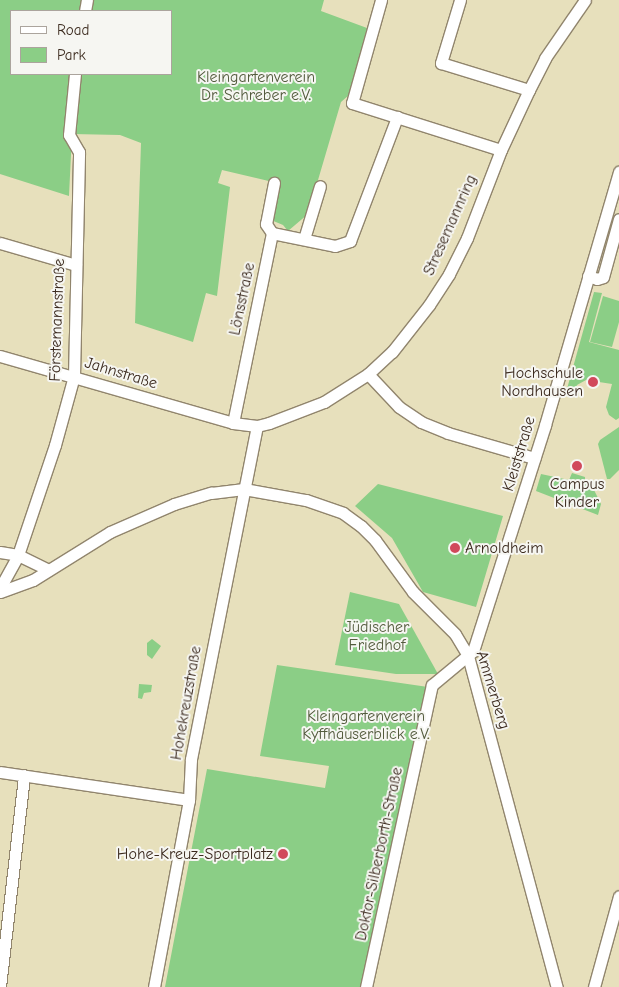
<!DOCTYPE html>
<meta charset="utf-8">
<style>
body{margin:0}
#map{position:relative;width:619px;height:987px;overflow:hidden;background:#e7e0bc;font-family:"Comic Neue",sans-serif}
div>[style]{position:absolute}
.green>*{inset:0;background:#8bce86}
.roads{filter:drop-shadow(1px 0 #91856d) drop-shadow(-1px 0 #91856d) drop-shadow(0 1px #91856d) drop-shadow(0 -1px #91856d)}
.street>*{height:11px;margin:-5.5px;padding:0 5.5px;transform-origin:5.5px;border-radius:5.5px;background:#fff}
.dots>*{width:14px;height:14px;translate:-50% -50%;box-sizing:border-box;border:2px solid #f6f6f2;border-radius:50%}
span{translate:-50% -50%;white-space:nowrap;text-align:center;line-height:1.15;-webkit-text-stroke:4px #f6f6f2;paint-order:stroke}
.park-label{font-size:16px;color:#535b3d}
.street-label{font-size:16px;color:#3b2a1e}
.poi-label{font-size:16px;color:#3b2a1e}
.right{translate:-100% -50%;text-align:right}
.left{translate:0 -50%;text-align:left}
.legend{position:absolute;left:10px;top:10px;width:162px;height:65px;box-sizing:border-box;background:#f6f6f2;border:1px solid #aba49d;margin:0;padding:6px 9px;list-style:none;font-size:15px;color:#3b2a1e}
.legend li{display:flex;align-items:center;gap:10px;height:25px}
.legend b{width:25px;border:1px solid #aba49d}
</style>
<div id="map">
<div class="green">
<div style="clip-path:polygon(evenodd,0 0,324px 0,321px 11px,367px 28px,349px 95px,341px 102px,308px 214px,288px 231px,283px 225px,271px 220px,277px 183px,222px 170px,218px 183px,230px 187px,217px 296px,206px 293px,193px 342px,135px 323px,141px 143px,120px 135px,72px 134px,69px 196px,0 174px,0 0,11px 11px,171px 11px,171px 74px,11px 74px,11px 11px)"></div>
<div style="clip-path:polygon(594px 292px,602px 293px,589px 342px,619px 350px,619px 418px,616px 420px,609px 415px,606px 407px,612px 384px,586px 380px,577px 385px,572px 396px,565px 396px)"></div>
<div style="clip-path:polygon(603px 296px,619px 301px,619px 322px,612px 347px,590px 342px)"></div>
<div style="clip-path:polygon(619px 427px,619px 470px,610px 479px,607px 479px,598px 444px,600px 440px)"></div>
<div style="clip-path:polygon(572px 473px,585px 477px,585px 484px,592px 486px,601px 504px,598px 515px,536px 491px,541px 474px,569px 480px)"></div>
<div style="clip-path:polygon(378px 484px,503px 516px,476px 607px,423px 592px,392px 538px,355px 506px)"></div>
<div style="clip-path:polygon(350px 592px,399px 604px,438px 674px,396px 674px,335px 665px)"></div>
<div style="clip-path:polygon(152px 639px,161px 646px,152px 659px,147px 655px,147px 643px)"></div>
<div style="clip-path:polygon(277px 665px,428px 687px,362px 987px,165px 987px,207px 769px,325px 788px,329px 766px,260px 756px)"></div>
<div style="clip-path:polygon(139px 684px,152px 685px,151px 692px,144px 693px,142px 699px,138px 698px)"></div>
</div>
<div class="roads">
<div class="street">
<div style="left:381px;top:0;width:107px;rotate:105.7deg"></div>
<div style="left:352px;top:103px;width:156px;rotate:17.5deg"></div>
<div style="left:460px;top:0;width:66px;rotate:106.8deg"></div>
<div style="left:441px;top:63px;width:92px;rotate:17.1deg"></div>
<div style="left:85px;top:11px;width:11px;rotate:-80deg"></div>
<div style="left:272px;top:233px;width:64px;rotate:11.7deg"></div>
<div style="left:335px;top:246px;width:16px;rotate:-18deg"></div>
<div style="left:350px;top:241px;width:133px;rotate:-69.2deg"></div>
<div style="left:304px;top:239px;width:55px;rotate:-73.2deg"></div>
<div style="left:0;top:243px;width:79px;rotate:16.1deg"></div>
<div style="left:588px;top:276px;width:9px;rotate:18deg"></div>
<div style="left:597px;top:279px;width:6px;rotate:-18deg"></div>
<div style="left:603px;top:277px;width:60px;rotate:-74.6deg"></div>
<div style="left:0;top:356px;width:242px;rotate:16deg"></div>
<div style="left:233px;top:423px;width:24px;rotate:7deg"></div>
<div style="left:257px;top:426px;width:12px;rotate:-14deg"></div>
<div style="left:269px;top:423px;width:59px;rotate:-20.9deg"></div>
<div style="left:324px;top:402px;width:52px;rotate:-32.5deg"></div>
<div style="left:368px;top:374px;width:33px;rotate:-43deg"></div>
<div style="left:392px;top:352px;width:60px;rotate:-51.8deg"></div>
<div style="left:429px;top:305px;width:37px;rotate:-57deg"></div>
<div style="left:449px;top:274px;width:40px;rotate:-63.4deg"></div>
<div style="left:467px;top:238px;width:94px;rotate:-68.9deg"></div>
<div style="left:501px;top:150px;width:66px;rotate:-65deg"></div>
<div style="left:529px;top:90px;width:36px;rotate:-63deg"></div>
<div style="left:545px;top:58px;width:70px;rotate:-55.4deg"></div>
<div style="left:368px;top:374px;width:45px;rotate:46.8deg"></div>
<div style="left:399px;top:407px;width:27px;rotate:34deg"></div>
<div style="left:421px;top:422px;width:29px;rotate:22deg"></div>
<div style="left:448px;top:433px;width:90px;rotate:16.2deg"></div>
<div style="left:233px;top:423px;width:194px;rotate:-78.4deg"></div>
<div style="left:272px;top:233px;width:11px;rotate:-124deg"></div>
<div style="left:266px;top:224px;width:42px;rotate:-79deg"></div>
<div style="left:0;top:552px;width:18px;rotate:9deg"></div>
<div style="left:18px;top:555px;width:34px;rotate:26deg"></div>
<div style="left:0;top:588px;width:38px;rotate:-61deg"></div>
<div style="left:18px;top:555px;width:116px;rotate:-71.4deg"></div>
<div style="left:55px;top:445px;width:72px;rotate:-74.6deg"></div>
<div style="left:74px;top:376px;width:224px;rotate:-88.7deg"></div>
<div style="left:79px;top:152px;width:20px;rotate:-120deg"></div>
<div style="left:69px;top:135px;width:61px;rotate:-84.4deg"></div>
<div style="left:0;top:592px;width:35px;rotate:-20deg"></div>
<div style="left:33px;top:580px;width:91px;rotate:-31.9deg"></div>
<div style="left:110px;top:532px;width:70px;rotate:-23.6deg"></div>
<div style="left:174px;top:504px;width:39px;rotate:-17deg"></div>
<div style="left:211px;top:493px;width:33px;rotate:-7deg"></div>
<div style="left:244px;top:489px;width:63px;rotate:10.1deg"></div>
<div style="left:306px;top:500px;width:39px;rotate:19deg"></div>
<div style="left:343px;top:513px;width:22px;rotate:36deg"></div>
<div style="left:361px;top:526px;width:20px;rotate:45deg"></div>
<div style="left:375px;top:540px;width:64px;rotate:53.8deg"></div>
<div style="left:413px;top:592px;width:59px;rotate:45deg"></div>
<div style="left:455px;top:634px;width:26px;rotate:59deg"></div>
<div style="left:468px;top:656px;width:343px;rotate:75deg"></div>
<div style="left:0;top:772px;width:191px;rotate:8.4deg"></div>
<div style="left:0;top:987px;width:213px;rotate:-83.5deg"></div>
<div style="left:154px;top:987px;width:190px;rotate:-79.4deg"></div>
<div style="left:189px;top:800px;width:41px;rotate:-87.2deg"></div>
<div style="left:191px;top:759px;width:339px;rotate:-78.8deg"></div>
<div style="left:366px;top:987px;width:309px;rotate:-77.7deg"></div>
<div style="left:432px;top:685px;width:53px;rotate:-39.7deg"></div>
<div style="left:473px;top:651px;width:237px;rotate:-72.3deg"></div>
<div style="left:545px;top:425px;width:264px;rotate:-73.7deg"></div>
<div style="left:594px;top:987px;width:94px;rotate:-74.6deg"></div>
</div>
</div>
<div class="dots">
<div style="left:593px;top:382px;background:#d1495b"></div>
<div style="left:577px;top:466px;background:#d1495b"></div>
<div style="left:455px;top:548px;background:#d1495b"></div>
<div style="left:283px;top:854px;background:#d1495b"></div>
</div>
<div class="park-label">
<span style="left:256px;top:86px">Kleingartenverein<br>Dr. Schreber e.V.</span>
<span style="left:377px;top:636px">Jüdischer<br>Friedhof</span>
<span style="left:366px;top:725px">Kleingartenverein<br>Kyffhäuserblick e.V.</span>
</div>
<div class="street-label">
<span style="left:450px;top:225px;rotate:-66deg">Stresemannring</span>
<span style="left:242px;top:299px;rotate:-78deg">Lönsstraße</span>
<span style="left:57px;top:320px;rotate:-88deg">Förstemannstraße</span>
<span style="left:121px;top:373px;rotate:17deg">Jahnstraße</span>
<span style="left:519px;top:454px;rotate:-73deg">Kleiststraße</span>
<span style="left:493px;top:690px;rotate:73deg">Ammerberg</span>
<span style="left:186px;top:703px;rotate:-80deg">Hohekreuzstraße</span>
<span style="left:379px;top:854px;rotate:-78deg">Doktor-Silberborth-Straße</span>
</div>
<div class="poi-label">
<span class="right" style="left:583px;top:382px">Hochschule<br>Nordhausen</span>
<span style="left:577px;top:493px">Campus<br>Kinder</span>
<span class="left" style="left:465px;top:548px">Arnoldheim</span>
<span class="right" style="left:273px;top:854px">Hohe-Kreuz-Sportplatz</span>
</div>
<ul class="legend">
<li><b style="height:6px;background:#fff"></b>Road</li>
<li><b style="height:14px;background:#8bce86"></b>Park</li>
</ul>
</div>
